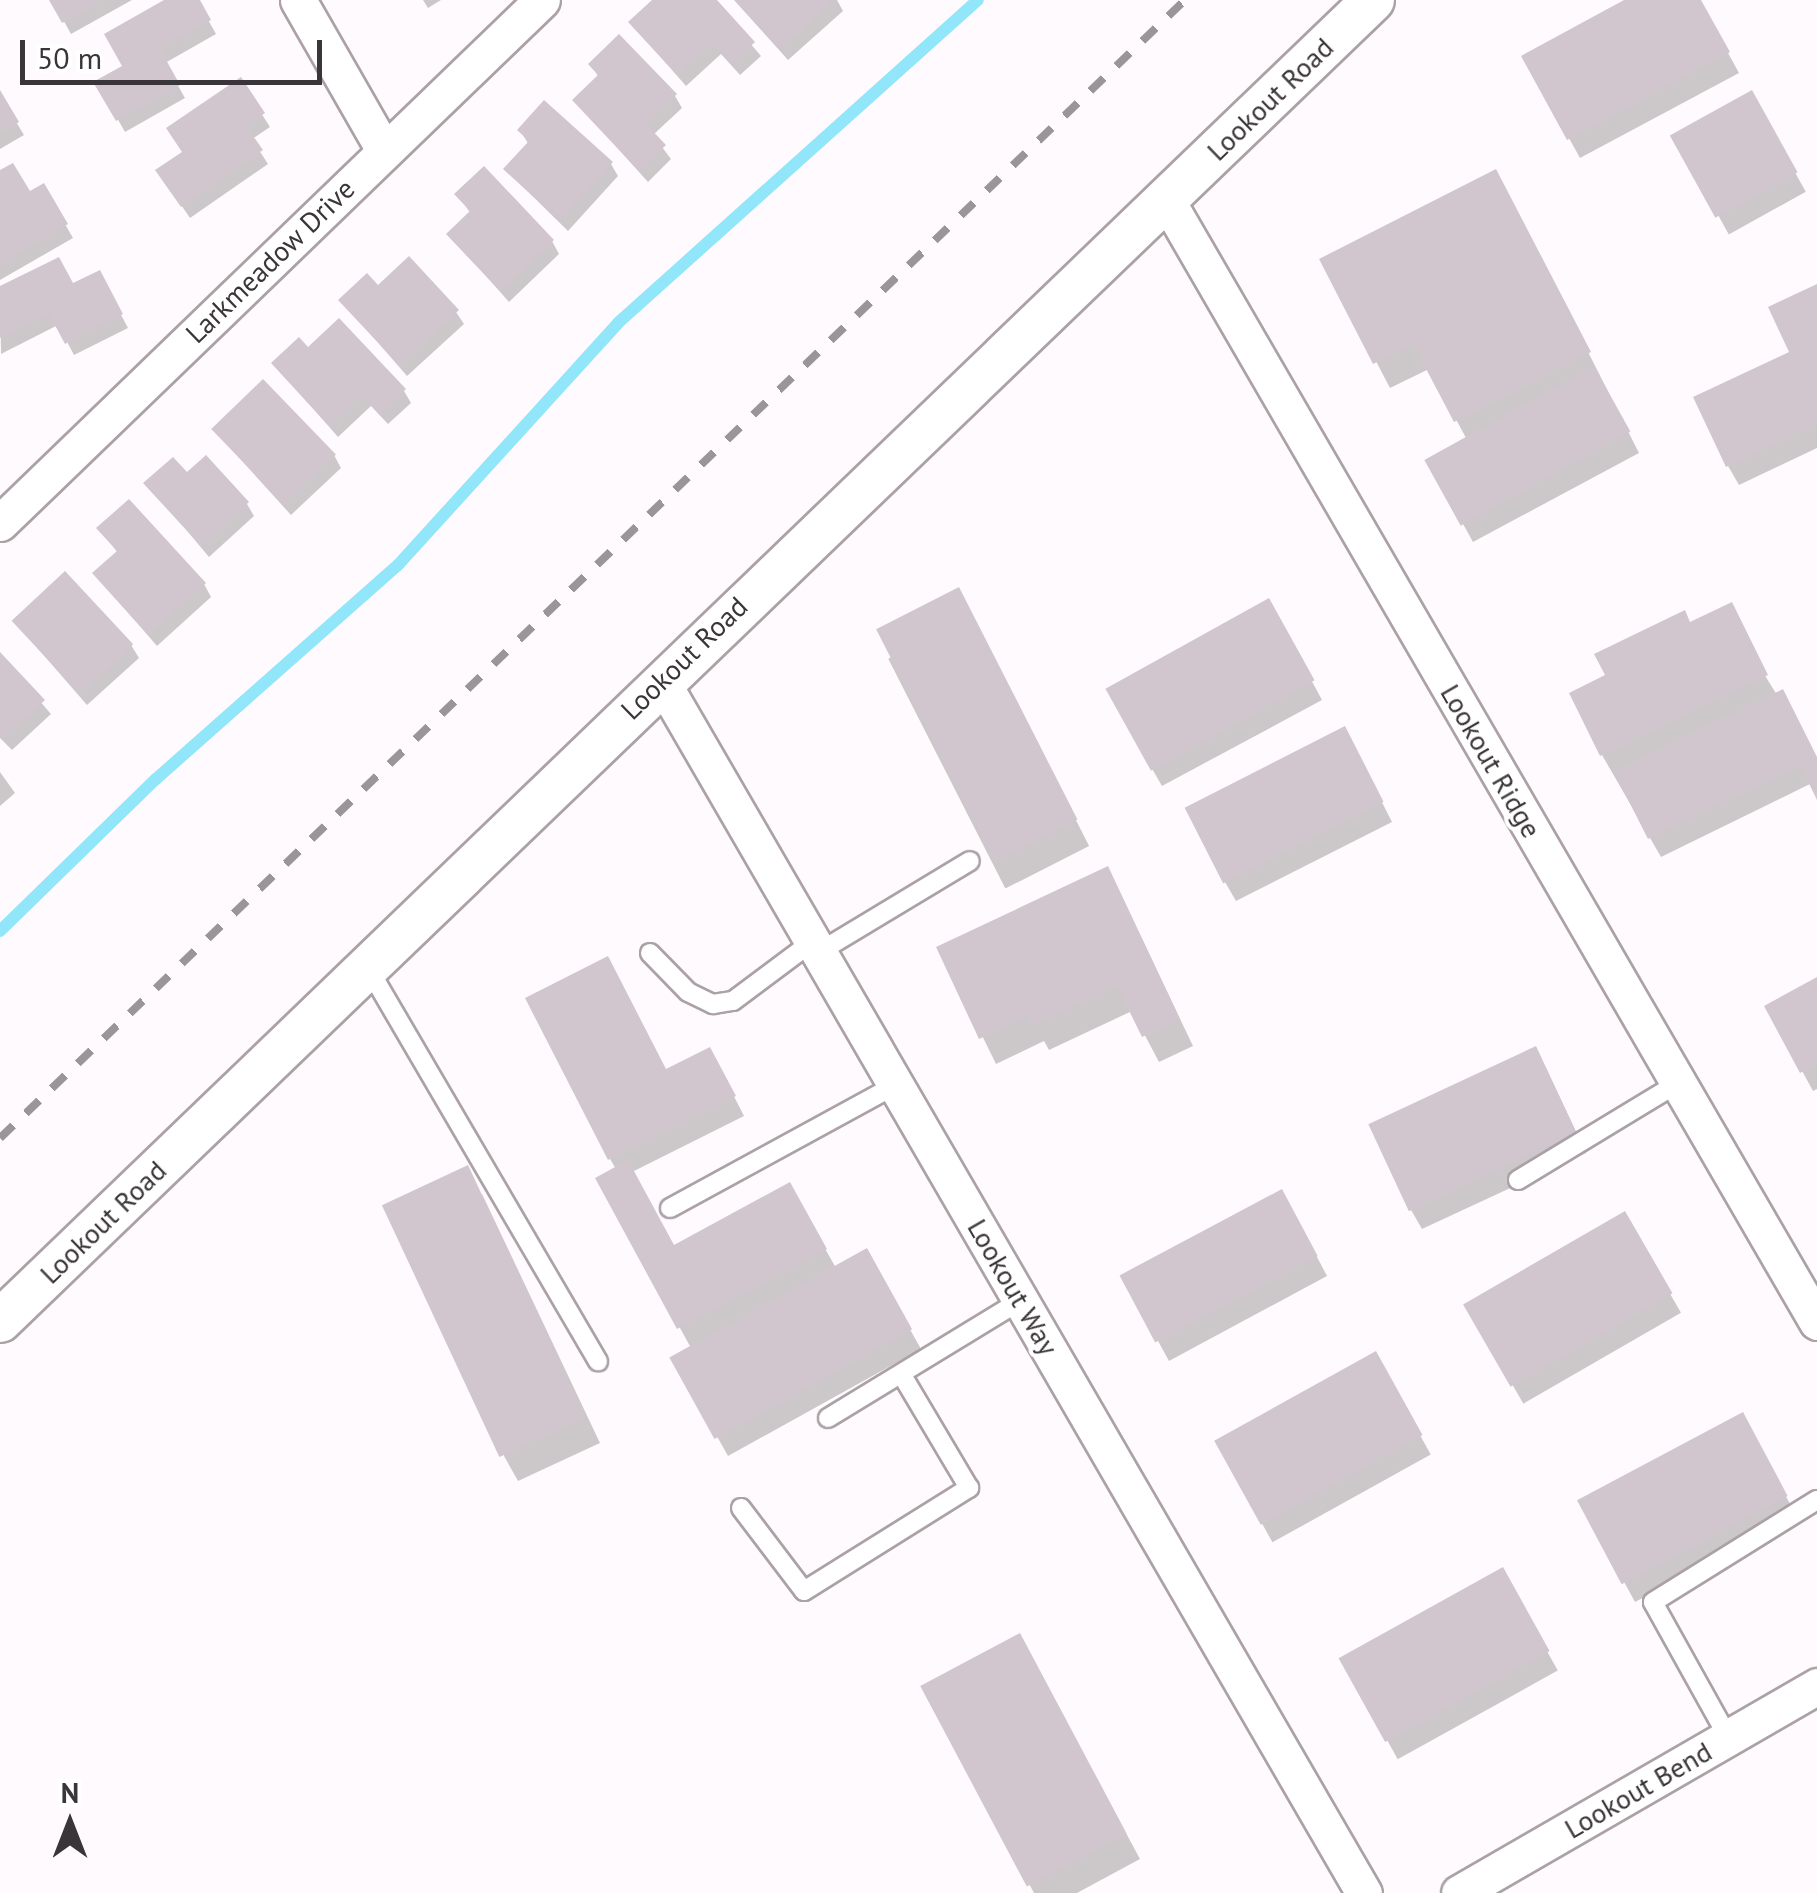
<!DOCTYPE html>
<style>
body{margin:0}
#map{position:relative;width:1817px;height:1893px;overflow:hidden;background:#fffafd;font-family:"PT Sans",sans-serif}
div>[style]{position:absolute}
.shadow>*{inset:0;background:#0003;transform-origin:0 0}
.stream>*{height:12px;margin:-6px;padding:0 6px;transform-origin:6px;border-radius:6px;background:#91e6fa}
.building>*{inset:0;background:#d1c6cd;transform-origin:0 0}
.roads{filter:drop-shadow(2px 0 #aba1a7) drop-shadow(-2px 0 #aba1a7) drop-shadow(0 2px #aba1a7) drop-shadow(0 -2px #aba1a7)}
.service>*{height:18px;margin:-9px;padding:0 9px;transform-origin:9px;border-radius:9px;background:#fff}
.minor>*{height:35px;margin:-17.5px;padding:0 17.5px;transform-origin:17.5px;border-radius:17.5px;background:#fff}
.tertiary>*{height:42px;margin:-21px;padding:0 21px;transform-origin:21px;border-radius:21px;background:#fff}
.rail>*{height:8px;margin-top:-4px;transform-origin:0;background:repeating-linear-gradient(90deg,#999598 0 18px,transparent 0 36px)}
span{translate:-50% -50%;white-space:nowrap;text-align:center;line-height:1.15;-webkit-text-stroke:8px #fff;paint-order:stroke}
.street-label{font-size:28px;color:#393538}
.north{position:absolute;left:20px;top:1773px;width:100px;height:100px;-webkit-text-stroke:8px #fff;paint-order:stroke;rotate:0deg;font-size:28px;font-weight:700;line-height:40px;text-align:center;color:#393538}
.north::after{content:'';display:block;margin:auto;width:35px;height:45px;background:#393538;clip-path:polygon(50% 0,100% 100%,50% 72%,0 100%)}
.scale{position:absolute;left:20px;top:40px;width:302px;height:45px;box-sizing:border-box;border:5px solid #393538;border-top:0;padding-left:12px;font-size:30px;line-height:35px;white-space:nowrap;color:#393538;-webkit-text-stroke:8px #fff;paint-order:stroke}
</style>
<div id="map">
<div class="shadow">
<div style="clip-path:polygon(52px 0,132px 0,71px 34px)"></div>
<div style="clip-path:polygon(169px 0,197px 0,216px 34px,165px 63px,185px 98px,125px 132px,97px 83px,126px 67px)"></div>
<div style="clip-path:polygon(423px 0,441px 0,428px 8px)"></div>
<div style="clip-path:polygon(656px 0,713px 0,761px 56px,740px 75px,721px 54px,686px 86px,631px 23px)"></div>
<div style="clip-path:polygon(734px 0,837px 0,843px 11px,788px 60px)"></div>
<div style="clip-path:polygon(1630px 0,1699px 0,1739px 73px,1580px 158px,1524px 57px)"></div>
<div style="clip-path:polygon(591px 64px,675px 96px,682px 108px,653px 135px,671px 159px,648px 182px,575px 101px,599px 78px)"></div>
<div style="clip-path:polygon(240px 80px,270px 127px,252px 139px,268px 164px,190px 218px,166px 183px)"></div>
<div style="left:1751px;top:93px;width:113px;height:88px;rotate:61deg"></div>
<div style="clip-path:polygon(0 95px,24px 135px,0 149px)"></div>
<div style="clip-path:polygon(520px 130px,611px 164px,618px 176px,568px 231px,506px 170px,529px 145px)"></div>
<div style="clip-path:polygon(0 173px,29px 194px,43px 186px,73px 238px,0 280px)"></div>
<div style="clip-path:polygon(458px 195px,552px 241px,559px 254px,509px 302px,449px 234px,471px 214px)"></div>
<div style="clip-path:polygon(1510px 197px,1639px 453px,1473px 542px,1427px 459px,1466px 438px,1429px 369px,1390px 388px,1323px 260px)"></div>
<div style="clip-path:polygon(99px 273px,128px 328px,74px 355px,58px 325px,1px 354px,0 289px,72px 286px)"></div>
<div style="clip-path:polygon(1817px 286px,1817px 448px,1739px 485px,1728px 466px,1792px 353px)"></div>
<div style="clip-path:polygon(377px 288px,456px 312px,464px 324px,407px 376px,341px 300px)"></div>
<div style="clip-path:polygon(308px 351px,404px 391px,411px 403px,388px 424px,371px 406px,338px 437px,274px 364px)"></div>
<div style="clip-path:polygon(214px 430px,334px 455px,341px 468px,291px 515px)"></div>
<div style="clip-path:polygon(187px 476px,247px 504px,254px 516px,209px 557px,147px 483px)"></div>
<div style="clip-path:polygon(100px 529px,204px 584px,211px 597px,157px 646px,95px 574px,118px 553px)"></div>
<div style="left:972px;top:616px;width:258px;height:94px;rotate:63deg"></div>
<div style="clip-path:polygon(1279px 620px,1322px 700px,1162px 786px,1151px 767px)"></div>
<div style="clip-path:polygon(14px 621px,131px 645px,139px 658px,87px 705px)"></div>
<div style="clip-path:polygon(1690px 624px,1759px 666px,1817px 759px,1817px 794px,1812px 783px,1661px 857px,1602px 755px,1608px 677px)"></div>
<div style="clip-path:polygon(0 655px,51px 714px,12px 750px,0 738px)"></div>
<div style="clip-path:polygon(1355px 749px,1392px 822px,1236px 901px,1225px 882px)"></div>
<div style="clip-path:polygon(0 772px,15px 793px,0 806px)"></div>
<div style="clip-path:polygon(1121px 895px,1193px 1046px,1159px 1062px,1132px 1011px,1049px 1050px,1044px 1041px,996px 1064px,939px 948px)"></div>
<div style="clip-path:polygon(1817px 980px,1817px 1089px,1813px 1091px,1767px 1007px)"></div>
<div style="clip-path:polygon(1546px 1068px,1586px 1153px,1422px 1229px,1411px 1210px)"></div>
<div style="clip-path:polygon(720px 1069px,744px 1116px,632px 1172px,674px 1248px,789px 1185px,836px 1268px,866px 1251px,921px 1349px,728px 1456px,673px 1358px,691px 1348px,598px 1179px,616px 1169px,610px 1159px,666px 1072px)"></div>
<div style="clip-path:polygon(482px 1194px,600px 1443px,518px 1481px,504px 1456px)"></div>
<div style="clip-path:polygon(1293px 1211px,1327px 1276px,1169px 1361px,1158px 1341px)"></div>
<div style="left:1624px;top:1214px;width:114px;height:182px;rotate:60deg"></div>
<div style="left:1375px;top:1354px;width:115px;height:181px;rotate:61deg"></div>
<div style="clip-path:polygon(1753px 1435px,1797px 1517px,1635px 1602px,1580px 1501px)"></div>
<div style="left:1502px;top:1570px;width:115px;height:183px;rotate:61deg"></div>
<div style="clip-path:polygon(1034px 1662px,1140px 1859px,1077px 1893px,1034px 1893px,923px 1687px)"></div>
</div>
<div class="stream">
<div style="left:0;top:931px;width:218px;rotate:-44.3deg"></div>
<div style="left:156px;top:779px;width:323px;rotate:-41.5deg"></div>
<div style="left:398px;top:565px;width:328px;rotate:-47.7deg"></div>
<div style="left:619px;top:322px;width:482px;rotate:-41.9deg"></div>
</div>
<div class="building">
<div style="clip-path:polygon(49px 0,103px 0,62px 23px)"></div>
<div style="clip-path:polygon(164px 0,200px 0,211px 20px,160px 49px,180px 85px,116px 121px,93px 82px,122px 66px,104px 34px)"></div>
<div style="clip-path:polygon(652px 0,717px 0,755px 42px,732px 64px,713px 43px,677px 75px,628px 22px)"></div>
<div style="clip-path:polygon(735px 0,834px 0,780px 49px)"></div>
<div style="clip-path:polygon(1624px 0,1701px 0,1730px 52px,1567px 140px,1521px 56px)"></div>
<div style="clip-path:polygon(619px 34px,677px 94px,646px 124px,666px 145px,639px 171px,572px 100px,598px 75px,588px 64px)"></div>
<div style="clip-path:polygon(241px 77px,265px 113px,246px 126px,263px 150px,181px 207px,155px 170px,182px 152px,166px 128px)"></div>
<div style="clip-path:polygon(0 90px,19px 122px,0 133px)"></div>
<div style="left:1752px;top:90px;width:94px;height:94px;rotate:61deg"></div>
<div style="clip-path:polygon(544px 100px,613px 162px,559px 220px,503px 169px,529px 141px,517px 130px)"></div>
<div style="clip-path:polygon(13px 163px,30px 191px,44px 183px,68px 224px,0 264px,0 170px)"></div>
<div style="clip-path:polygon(484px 166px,554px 240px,500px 291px,446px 234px,470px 211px,454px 194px)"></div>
<div style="clip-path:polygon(1496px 169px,1591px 352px,1454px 422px,1413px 344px,1373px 364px,1319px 259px)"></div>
<div style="clip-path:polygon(409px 256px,459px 310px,399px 365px,338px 300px,367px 273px,378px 285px)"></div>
<div style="clip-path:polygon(59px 257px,73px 283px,100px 270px,123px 314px,65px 344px,49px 314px,0 338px,0 286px)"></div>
<div style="clip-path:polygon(1817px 284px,1817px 424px,1726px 467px,1693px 397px,1789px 352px,1768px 307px)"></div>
<div style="clip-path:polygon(339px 318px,406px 389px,380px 414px,363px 396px,329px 426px,271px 363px,299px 337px,308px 347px)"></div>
<div style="left:1594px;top:366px;width:75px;height:194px;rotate:61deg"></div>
<div style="left:263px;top:379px;width:105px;height:72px;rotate:46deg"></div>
<div style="clip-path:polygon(206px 455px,249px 502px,201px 546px,143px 483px,173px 457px,187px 472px)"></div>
<div style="clip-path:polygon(129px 499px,206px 583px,148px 635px,92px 573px,117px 551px,96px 528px)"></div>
<div style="left:65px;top:571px;width:100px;height:73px;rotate:47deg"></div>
<div style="left:959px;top:587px;width:261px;height:93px;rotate:63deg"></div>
<div style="left:1269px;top:598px;width:94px;height:187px;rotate:61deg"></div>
<div style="clip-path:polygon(1732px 602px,1768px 675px,1600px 756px,1569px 693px,1605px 675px,1594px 654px,1685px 610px,1690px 622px)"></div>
<div style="clip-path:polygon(0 652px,45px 700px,3px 739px,0 736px)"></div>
<div style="clip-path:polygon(1783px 689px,1817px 757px,1817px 800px,1800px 765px,1648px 839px,1614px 772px)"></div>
<div style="left:1345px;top:726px;width:85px;height:180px;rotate:63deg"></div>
<div style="clip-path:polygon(1108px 866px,1180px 1019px,1142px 1037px,1117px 986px,1032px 1026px,1028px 1016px,979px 1039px,936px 947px)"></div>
<div style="clip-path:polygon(608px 956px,666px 1069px,710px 1047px,736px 1096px,608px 1160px,525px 998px)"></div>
<div style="clip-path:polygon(1817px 977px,1817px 1064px,1800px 1073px,1764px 1006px)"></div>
<div style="left:1536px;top:1046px;width:96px;height:185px;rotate:65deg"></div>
<div style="clip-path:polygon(628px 1160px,674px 1245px,790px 1182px,827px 1249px,677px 1329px,595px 1178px)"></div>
<div style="left:468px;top:1165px;width:278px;height:95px;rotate:65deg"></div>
<div style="left:1282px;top:1189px;width:76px;height:184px;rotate:62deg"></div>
<div style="left:1625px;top:1211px;width:95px;height:187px;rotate:60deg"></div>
<div style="left:867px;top:1248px;width:93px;height:226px;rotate:61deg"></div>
<div style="left:1376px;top:1351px;width:96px;height:185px;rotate:61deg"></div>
<div style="left:1743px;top:1412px;width:95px;height:188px;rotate:62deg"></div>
<div style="left:1503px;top:1567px;width:96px;height:188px;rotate:61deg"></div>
<div style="left:1020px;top:1633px;width:227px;height:113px;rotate:62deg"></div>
</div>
<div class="roads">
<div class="service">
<div style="left:819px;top:952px;width:176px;rotate:-31.1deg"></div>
<div style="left:650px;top:953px;width:54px;rotate:45.7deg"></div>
<div style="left:688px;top:992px;width:28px;rotate:26deg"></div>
<div style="left:713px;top:1004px;width:20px;rotate:-9deg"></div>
<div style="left:733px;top:1001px;width:99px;rotate:-36.8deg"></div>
<div style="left:367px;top:966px;width:458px;rotate:59.7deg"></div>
<div style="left:1518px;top:1180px;width:187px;rotate:-31.2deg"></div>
<div style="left:670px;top:1208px;width:257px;rotate:-28.6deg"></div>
<div style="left:828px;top:1418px;width:226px;rotate:-31.4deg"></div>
<div style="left:741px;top:1508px;width:104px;rotate:52.8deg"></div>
<div style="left:804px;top:1591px;width:195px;rotate:-32deg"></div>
<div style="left:969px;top:1488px;width:131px;rotate:-120.7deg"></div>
<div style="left:1728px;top:1737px;width:154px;rotate:-119.1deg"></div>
<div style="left:1653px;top:1602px;width:193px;rotate:-31.9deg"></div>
</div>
<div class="minor">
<div style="left:298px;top:0;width:173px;rotate:60.2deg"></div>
<div style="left:1166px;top:199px;width:1298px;rotate:59.9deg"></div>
<div style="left:0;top:523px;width:753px;rotate:-43.98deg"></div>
<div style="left:661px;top:680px;width:1402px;rotate:59.91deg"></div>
<div style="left:1459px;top:1893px;width:414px;rotate:-30deg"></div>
</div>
<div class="tertiary">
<div style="left:0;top:1321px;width:1905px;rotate:-43.89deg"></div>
</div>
</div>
<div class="rail">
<div style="left:0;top:1138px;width:1643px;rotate:-43.84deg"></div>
</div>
<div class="street-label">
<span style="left:1270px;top:99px;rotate:-44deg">Lookout Road</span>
<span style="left:270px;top:261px;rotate:-44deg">Larkmeadow Drive</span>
<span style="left:684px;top:658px;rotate:-44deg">Lookout Road</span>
<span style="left:1491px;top:761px;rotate:60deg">Lookout Ridge</span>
<span style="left:103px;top:1222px;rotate:-44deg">Lookout Road</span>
<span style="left:1013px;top:1287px;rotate:60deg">Lookout Way</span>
<span style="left:1638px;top:1790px;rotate:-30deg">Lookout Bend</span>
</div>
<div class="north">N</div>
<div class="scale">50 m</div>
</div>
